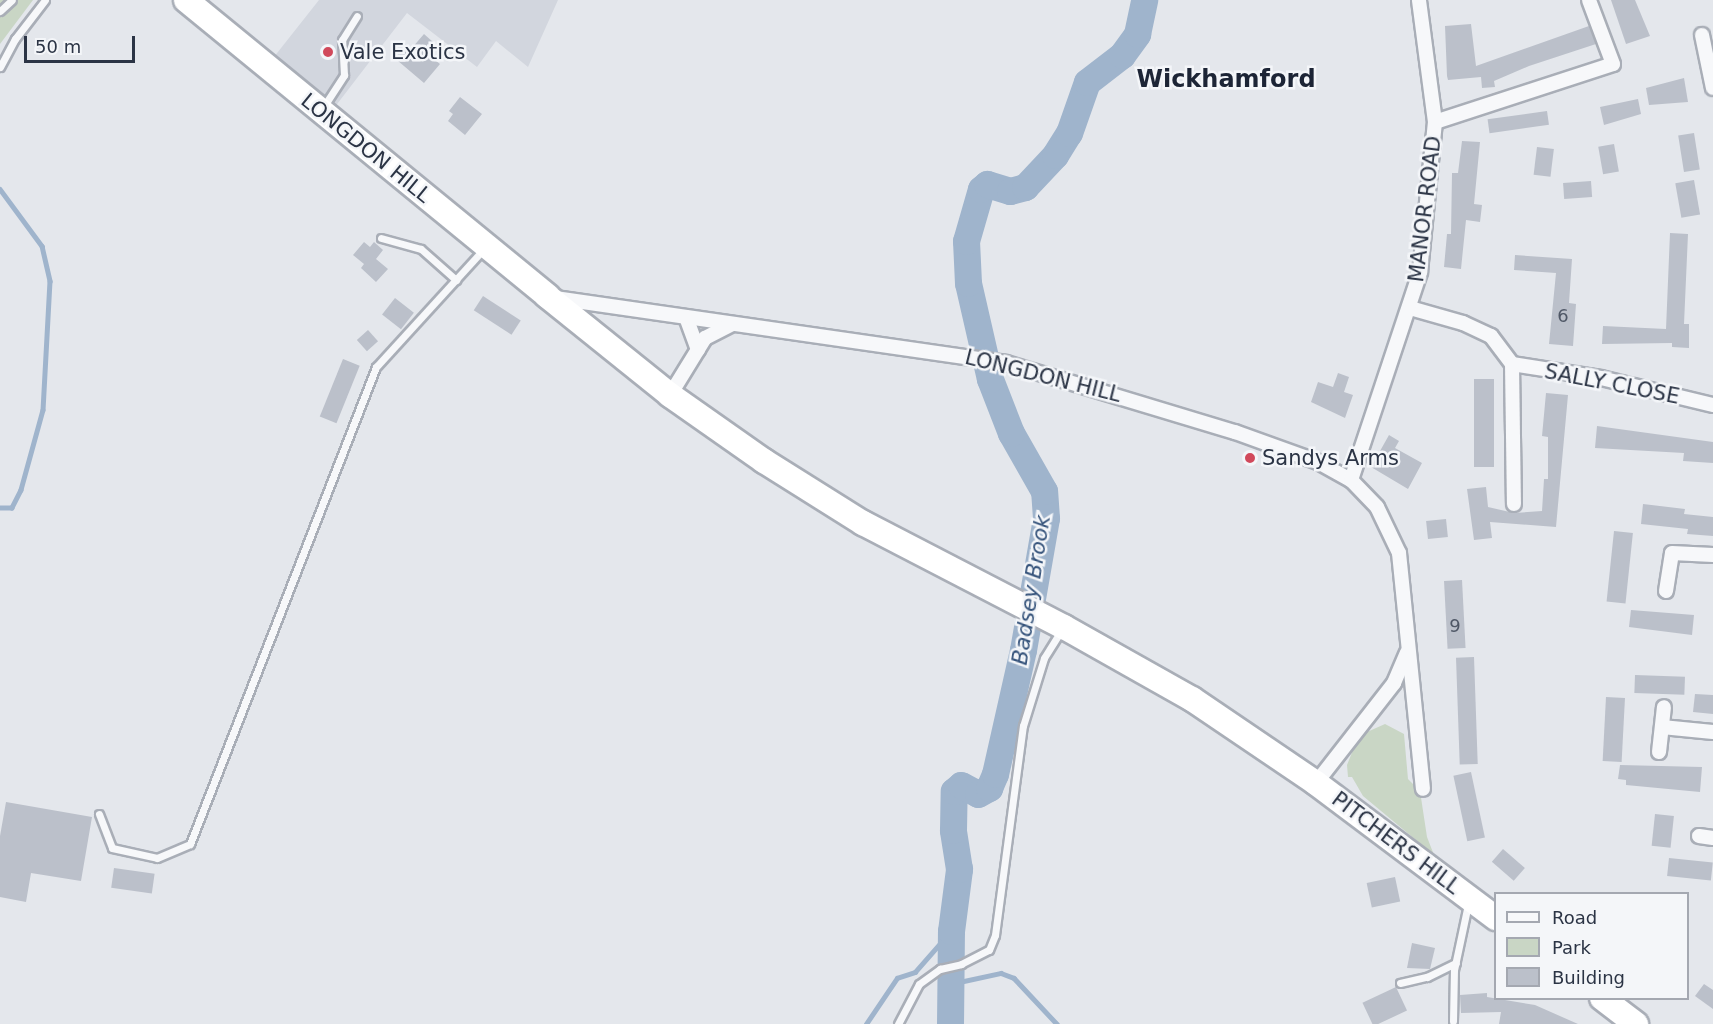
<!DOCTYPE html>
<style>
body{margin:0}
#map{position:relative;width:1713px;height:1024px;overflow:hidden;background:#e4e7ec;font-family:"DejaVu Sans",sans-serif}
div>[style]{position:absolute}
.built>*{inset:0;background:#d2d6de}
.green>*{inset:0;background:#c9d6c5}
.stream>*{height:4.5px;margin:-2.25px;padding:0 2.25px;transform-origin:2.25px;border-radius:2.25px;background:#9fb4cc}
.river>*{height:27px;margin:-13.5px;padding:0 13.5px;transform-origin:13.5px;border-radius:13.5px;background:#9fb4cc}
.building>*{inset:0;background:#bbc0ca;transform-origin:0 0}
.roads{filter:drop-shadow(2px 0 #a9aeb7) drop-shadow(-2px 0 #a9aeb7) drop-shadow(0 2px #a9aeb7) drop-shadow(0 -2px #a9aeb7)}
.service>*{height:7px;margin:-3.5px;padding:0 3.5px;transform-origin:3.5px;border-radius:3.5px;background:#f7f8fa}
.minor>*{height:14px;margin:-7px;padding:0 7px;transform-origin:7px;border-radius:7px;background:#f7f8fa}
.trunk>*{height:24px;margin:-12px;padding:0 12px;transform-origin:12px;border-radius:12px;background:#fff}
.dots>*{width:16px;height:16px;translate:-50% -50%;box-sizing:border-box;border:3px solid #f4f6f9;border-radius:50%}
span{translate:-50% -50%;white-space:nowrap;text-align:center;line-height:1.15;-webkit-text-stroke:5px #f4f6f9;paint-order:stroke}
.number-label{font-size:18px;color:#4f5766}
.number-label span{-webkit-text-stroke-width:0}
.poi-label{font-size:21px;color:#2b3445}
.left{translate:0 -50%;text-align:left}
.street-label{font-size:21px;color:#2b3445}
.water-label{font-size:22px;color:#34527a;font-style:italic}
.quarter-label{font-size:24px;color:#1d2536;font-weight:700}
.legend{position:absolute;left:1494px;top:892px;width:195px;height:108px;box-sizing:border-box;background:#f4f6f9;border:2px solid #a4a8b1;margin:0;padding:8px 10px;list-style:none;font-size:18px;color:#2b3445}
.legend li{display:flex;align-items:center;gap:12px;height:30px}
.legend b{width:30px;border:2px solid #a4a8b1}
.scale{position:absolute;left:24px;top:36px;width:111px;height:27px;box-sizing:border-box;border:3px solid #2b3445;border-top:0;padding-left:8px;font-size:18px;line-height:21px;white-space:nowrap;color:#2b3445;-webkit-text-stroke:4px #f4f6f9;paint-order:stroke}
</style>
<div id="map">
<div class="built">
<div style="clip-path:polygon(319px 0,558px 0,528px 67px,496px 41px,477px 67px,407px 13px,331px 112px,270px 62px)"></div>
</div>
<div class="green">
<div style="clip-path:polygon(0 0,33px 0,0 44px)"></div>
<div style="clip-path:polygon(1385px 724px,1404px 734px,1408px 779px,1420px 791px,1427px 837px,1434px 855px,1363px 796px,1352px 777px,1348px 777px,1347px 765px,1355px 745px,1367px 732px)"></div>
</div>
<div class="stream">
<div style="left:0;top:189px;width:71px;rotate:53.6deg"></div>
<div style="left:42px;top:246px;width:36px;rotate:77deg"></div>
<div style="left:50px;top:281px;width:129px;rotate:93.1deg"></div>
<div style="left:43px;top:410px;width:83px;rotate:105.4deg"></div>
<div style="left:21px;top:490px;width:20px;rotate:117deg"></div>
<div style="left:12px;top:508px;width:12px;rotate:180deg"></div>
<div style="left:950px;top:984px;width:52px;rotate:-12.2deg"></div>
<div style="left:1001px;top:973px;width:14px;rotate:21deg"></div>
<div style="left:1014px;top:978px;width:63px;rotate:46.9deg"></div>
<div style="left:866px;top:1024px;width:55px;rotate:-56deg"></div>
<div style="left:897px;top:978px;width:19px;rotate:-18deg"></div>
<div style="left:915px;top:972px;width:55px;rotate:-48.7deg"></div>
</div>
<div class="river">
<div style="left:950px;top:1024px;width:93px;rotate:-89.4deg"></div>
<div style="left:951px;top:931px;width:63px;rotate:-82.6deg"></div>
<div style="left:959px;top:869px;width:39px;rotate:-99deg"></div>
<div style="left:953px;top:830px;width:39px;rotate:-89deg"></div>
<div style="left:954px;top:791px;width:9px;rotate:-41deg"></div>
<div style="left:961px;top:785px;width:19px;rotate:28deg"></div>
<div style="left:978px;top:794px;width:13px;rotate:-29deg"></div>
<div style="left:989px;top:788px;width:15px;rotate:-67deg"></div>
<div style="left:995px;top:774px;width:127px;rotate:-77.3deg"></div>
<div style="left:1023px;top:650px;width:134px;rotate:-80.1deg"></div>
<div style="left:1046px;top:518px;width:27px;rotate:-94deg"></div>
<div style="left:1044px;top:491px;width:67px;rotate:-119.6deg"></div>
<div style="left:1011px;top:433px;width:58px;rotate:-111.3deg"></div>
<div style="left:990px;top:379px;width:98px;rotate:-102.9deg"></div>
<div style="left:968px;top:283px;width:42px;rotate:-92.7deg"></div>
<div style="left:966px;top:241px;width:54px;rotate:-73.9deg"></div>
<div style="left:981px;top:189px;width:8px;rotate:-40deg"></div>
<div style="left:987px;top:184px;width:24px;rotate:17deg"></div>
<div style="left:1010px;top:191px;width:16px;rotate:-15deg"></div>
<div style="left:1025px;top:187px;width:44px;rotate:-46.8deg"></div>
<div style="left:1055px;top:155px;width:26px;rotate:-58deg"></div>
<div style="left:1069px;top:133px;width:54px;rotate:-70.6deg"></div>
<div style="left:1087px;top:82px;width:44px;rotate:-37.6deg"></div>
<div style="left:1122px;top:55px;width:26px;rotate:-54deg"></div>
<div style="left:1137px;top:34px;width:35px;rotate:-78deg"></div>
</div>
<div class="building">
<div style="clip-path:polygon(1611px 0,1635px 0,1650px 36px,1626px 44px)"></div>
<div style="clip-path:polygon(1471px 24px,1476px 66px,1589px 26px,1596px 44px,1529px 66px,1494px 81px,1495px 87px,1482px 88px,1481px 77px,1448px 80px,1447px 76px,1445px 26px)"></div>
<div style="clip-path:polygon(424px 34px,433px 42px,425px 52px,440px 64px,424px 83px,391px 55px,402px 41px,411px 49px)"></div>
<div style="clip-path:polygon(1684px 78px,1688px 102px,1649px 105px,1646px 88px)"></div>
<div style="clip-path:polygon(460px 97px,482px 114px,465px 135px,448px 121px,453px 114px,449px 111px)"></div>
<div style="clip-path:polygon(1638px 99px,1641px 114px,1604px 125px,1600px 107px)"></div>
<div style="left:1547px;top:111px;width:14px;height:60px;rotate:82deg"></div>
<div style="left:1694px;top:133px;width:37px;height:16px;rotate:81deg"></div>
<div style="clip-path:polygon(1462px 141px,1480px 142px,1474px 204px,1482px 205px,1480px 222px,1466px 220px,1461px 269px,1444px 267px,1447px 234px,1451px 234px,1452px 173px,1458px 173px)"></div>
<div style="left:1614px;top:144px;width:28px;height:16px;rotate:80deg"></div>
<div style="left:1537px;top:147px;width:17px;height:28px;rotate:7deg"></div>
<div style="left:1694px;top:180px;width:35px;height:19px;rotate:80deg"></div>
<div style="left:1591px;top:181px;width:16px;height:28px;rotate:86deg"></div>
<div style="clip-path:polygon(1670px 233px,1688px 234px,1684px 324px,1689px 324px,1689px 348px,1672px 347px,1672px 343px,1602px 344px,1603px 326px,1666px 329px)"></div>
<div style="clip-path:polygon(364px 242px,370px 247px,374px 242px,383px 250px,376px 259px,388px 269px,376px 282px,361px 268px,364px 264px,353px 255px)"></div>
<div style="clip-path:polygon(1515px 255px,1572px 259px,1569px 303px,1576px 304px,1573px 346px,1549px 344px,1556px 273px,1514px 270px)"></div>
<div style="left:483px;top:296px;width:45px;height:17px;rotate:33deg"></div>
<div style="left:395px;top:298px;width:24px;height:21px;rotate:38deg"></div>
<div style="left:368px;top:330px;width:15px;height:15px;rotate:48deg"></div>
<div style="left:343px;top:359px;width:18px;height:62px;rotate:22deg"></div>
<div style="clip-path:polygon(1338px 373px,1349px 377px,1344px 392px,1353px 395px,1345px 418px,1311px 402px,1318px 382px,1333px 387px)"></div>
<div style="left:1474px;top:379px;width:20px;height:88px"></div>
<div style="clip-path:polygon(1546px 393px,1568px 395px,1556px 527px,1490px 522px,1492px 538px,1474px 540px,1467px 489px,1486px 487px,1488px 507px,1514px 513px,1542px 511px,1544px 479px,1548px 479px,1548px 437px,1542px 436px)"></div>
<div style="clip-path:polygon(1597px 426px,1713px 442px,1713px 463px,1683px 461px,1684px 453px,1595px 448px)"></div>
<div style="clip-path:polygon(1389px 435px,1399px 441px,1395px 448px,1422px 463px,1408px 489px,1371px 467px)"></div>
<div style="clip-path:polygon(1643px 504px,1685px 509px,1684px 514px,1713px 517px,1713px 536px,1687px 534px,1688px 529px,1641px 524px)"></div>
<div style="left:1446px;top:519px;width:18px;height:20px;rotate:84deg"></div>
<div style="left:1614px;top:531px;width:19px;height:71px;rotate:6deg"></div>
<div style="left:1462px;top:580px;width:68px;height:18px;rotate:87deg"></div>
<div style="clip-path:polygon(1631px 610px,1694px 615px,1692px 635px,1629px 627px)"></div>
<div style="left:1474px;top:657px;width:107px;height:18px;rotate:88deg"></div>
<div style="left:1635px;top:675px;width:50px;height:18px;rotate:2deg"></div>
<div style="clip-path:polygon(1695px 694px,1713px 695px,1713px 714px,1693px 712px)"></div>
<div style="left:1606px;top:697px;width:19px;height:64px;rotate:3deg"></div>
<div style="clip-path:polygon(1620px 765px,1702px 767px,1700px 792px,1626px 785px,1626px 780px,1618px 779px)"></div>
<div style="left:1471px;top:772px;width:67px;height:18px;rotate:78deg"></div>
<div style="clip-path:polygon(6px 802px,92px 817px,81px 881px,31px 873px,26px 902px,0 897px,0 836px)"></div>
<div style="left:1655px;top:814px;width:19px;height:32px;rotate:6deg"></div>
<div style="left:1503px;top:849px;width:29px;height:17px;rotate:41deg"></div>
<div style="left:1669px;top:858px;width:44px;height:18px;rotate:6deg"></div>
<div style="left:114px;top:868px;width:41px;height:20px;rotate:8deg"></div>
<div style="left:1395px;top:877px;width:25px;height:29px;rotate:78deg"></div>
<div style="clip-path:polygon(1412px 943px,1435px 948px,1430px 969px,1407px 968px)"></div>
<div style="clip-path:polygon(1704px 984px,1713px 990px,1713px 1009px,1695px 996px)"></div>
<div style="left:1396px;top:987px;width:26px;height:37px;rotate:65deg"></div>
<div style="clip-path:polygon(1487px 993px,1487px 997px,1535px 1005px,1578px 1024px,1499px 1024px,1501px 1012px,1461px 1013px,1460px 995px)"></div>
</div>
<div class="roads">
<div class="service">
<div style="left:0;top:11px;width:16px;rotate:-43deg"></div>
<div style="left:0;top:67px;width:32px;rotate:-62deg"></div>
<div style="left:15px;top:39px;width:49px;rotate:-52.4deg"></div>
<div style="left:324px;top:106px;width:37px;rotate:-57deg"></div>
<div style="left:344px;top:75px;width:35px;rotate:-93deg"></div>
<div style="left:342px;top:40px;width:28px;rotate:-58deg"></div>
<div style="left:381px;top:238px;width:41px;rotate:15.4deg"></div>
<div style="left:421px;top:249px;width:47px;rotate:41.5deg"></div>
<div style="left:99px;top:814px;width:36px;rotate:69deg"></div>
<div style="left:112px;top:848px;width:46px;rotate:12.5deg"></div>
<div style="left:157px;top:858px;width:36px;rotate:-23deg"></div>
<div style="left:190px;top:844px;width:512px;rotate:-68.7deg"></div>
<div style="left:376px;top:367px;width:159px;rotate:-47.6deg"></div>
<div style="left:1400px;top:983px;width:28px;rotate:-13deg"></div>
<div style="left:1427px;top:977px;width:32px;rotate:-26deg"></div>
<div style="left:1453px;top:1021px;width:51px;rotate:-88.9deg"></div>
<div style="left:1454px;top:970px;width:67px;rotate:-78deg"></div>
<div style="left:898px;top:1024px;width:45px;rotate:-62.3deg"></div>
<div style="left:919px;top:984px;width:26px;rotate:-36deg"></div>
<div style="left:940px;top:969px;width:22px;rotate:-13deg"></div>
<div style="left:961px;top:964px;width:31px;rotate:-27deg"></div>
<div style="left:989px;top:950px;width:16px;rotate:-68deg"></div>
<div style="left:995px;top:935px;width:211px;rotate:-82.4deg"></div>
<div style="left:1023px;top:726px;width:71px;rotate:-72.8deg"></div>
<div style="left:1044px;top:658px;width:32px;rotate:-58deg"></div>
</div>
<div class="minor">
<div style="left:1702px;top:35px;width:54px;rotate:78.3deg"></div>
<div style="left:1435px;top:122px;width:187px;rotate:-18deg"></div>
<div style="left:1613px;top:64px;width:68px;rotate:-110.6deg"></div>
<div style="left:555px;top:298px;width:456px;rotate:8.2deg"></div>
<div style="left:1006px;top:363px;width:239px;rotate:16.8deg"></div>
<div style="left:1235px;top:432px;width:88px;rotate:19.9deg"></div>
<div style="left:1318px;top:462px;width:38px;rotate:29deg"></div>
<div style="left:1351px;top:480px;width:37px;rotate:46deg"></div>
<div style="left:1377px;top:507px;width:51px;rotate:64.4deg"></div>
<div style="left:1399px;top:553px;width:237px;rotate:84.2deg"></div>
<div style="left:1410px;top:308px;width:55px;rotate:15.8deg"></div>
<div style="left:1463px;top:323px;width:31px;rotate:25deg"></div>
<div style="left:1491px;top:336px;width:35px;rotate:53deg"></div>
<div style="left:1512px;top:364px;width:140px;rotate:89.2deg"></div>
<div style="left:686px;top:317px;width:35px;rotate:70deg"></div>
<div style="left:1512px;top:364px;width:90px;rotate:8.9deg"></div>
<div style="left:1601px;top:378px;width:115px;rotate:13.6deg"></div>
<div style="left:670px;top:395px;width:67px;rotate:-58.4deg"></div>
<div style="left:705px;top:338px;width:29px;rotate:-27deg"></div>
<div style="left:1351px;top:480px;width:219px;rotate:-71.6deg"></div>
<div style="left:1420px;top:272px;width:151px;rotate:-84.3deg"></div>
<div style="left:1435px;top:122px;width:123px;rotate:-97.5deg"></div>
<div style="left:1666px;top:591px;width:38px;rotate:-81deg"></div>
<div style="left:1672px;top:553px;width:41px;rotate:2.8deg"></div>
<div style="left:1662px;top:727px;width:51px;rotate:5.6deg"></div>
<div style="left:1659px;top:752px;width:45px;rotate:-83.7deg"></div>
<div style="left:1316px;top:783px;width:127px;rotate:-52deg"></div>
<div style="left:1394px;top:683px;width:33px;rotate:-67deg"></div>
<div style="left:1699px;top:836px;width:14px;rotate:8deg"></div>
</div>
<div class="trunk">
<div style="left:186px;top:0;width:467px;rotate:39.3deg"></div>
<div style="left:547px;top:296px;width:158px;rotate:38.8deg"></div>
<div style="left:670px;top:395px;width:115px;rotate:35.1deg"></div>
<div style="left:764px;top:461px;width:117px;rotate:32.1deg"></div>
<div style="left:863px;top:523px;width:226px;rotate:27.4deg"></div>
<div style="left:1064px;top:627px;width:147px;rotate:29.4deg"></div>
<div style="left:1192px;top:699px;width:150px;rotate:34.1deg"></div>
<div style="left:1316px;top:783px;width:225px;rotate:36.9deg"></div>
<div style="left:1602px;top:998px;width:43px;rotate:37.4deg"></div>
</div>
</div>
<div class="dots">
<div style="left:328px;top:52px;background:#d1495b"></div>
<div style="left:1250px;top:458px;background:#d1495b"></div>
</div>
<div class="number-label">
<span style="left:1563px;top:316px">6</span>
<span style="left:1455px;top:626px">9</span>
</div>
<div class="poi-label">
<span class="left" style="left:340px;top:52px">Vale Exotics</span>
<span class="left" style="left:1262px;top:458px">Sandys Arms</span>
</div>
<div class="street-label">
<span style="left:366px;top:148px;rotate:39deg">LONGDON HILL</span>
<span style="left:1425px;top:209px;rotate:-83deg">MANOR ROAD</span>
<span style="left:1043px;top:376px;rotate:14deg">LONGDON HILL</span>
<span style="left:1612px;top:384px;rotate:11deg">SALLY CLOSE</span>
<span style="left:1396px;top:843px;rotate:37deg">PITCHERS HILL</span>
</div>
<div class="water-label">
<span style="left:1031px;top:590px;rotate:-81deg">Badsey Brook</span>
</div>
<div class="quarter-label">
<span style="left:1226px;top:80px">Wickhamford</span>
</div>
<ul class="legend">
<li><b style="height:8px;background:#f7f8fa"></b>Road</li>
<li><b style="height:16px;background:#c9d6c5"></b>Park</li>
<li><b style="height:16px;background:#bbc0ca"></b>Building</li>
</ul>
<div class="scale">50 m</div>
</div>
